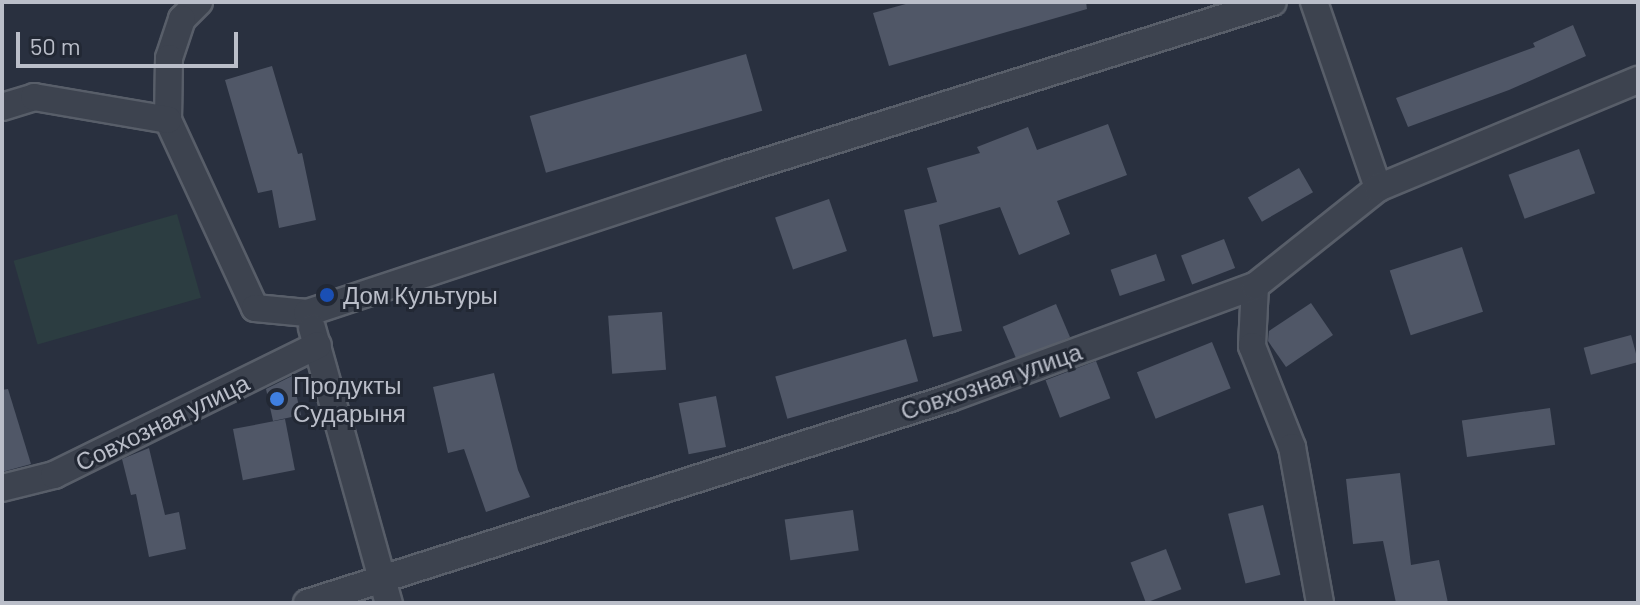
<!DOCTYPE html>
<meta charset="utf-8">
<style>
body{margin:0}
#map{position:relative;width:1640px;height:605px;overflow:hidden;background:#29303f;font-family:Barlow,sans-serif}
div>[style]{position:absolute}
.green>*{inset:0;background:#2c3d41;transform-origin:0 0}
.building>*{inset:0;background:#505767;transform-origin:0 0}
.roads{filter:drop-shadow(2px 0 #585e69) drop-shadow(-2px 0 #585e69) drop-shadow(0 2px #585e69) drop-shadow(0 -2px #585e69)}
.street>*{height:26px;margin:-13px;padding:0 13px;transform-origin:13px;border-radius:13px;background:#3d434f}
.dots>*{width:22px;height:22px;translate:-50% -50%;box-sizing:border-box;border:4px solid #222834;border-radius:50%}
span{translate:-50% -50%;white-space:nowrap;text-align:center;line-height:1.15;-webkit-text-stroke:6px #222834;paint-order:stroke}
.poi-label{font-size:24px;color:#babec9}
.left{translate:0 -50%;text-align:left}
.street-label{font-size:24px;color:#babec9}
.frame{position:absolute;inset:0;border:4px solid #babec9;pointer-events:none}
.scale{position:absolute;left:16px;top:32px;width:222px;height:36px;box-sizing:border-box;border:4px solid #babec9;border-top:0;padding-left:10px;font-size:24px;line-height:28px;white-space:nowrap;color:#babec9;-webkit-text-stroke:6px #222834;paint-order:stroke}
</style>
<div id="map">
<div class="green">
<div style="left:177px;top:214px;width:87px;height:170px;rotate:74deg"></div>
</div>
<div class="building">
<div style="clip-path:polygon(913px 2px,1086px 2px,1087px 9px,889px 66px,873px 13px)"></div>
<div style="clip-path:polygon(1573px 25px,1586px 56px,1509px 90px,1408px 127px,1396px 98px,1535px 47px,1533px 43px)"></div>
<div style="left:746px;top:54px;width:59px;height:225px;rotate:74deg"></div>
<div style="clip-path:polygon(272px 66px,298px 154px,302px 153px,316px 220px,279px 228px,272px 190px,258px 193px,225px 80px)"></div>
<div style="clip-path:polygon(1108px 124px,1127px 175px,1057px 201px,1070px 234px,1019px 255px,1000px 207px,939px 225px,962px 331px,933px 337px,904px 210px,937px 202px,927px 168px,980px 153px,977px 147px,1028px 127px,1037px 150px)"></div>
<div style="left:1579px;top:149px;width:47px;height:75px;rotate:70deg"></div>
<div style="left:1299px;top:168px;width:28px;height:59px;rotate:60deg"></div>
<div style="left:829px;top:199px;width:55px;height:57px;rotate:71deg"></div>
<div style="left:1224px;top:239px;width:31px;height:46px;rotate:69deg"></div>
<div style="left:1462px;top:247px;width:68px;height:76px;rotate:72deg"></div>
<div style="left:1156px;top:254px;width:28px;height:48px;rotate:71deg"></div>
<div style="clip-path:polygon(1311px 303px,1333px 335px,1286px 367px,1268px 341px,1269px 331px)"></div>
<div style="left:1056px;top:304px;width:36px;height:58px;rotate:67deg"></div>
<div style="left:662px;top:312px;width:58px;height:54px;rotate:86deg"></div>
<div style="left:1631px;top:335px;width:28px;height:49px;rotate:75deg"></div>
<div style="left:906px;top:339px;width:44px;height:136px;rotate:74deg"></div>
<div style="left:1212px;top:342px;width:50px;height:81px;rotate:68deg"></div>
<div style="left:1096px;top:361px;width:40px;height:54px;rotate:69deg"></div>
<div style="clip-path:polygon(494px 373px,518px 470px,530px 497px,486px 512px,464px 449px,448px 453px,433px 387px)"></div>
<div style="clip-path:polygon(292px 376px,301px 415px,273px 421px,266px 389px)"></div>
<div style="clip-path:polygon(8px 389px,31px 464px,2px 472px,2px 390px)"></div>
<div style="left:716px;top:396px;width:52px;height:38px;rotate:79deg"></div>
<div style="left:1550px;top:408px;width:37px;height:89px;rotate:82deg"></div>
<div style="left:285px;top:419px;width:52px;height:53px;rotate:79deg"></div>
<div style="clip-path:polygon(149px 448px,165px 515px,179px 512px,186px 549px,149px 557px,136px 494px,131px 495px,122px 459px)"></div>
<div style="clip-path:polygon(1400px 473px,1411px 565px,1439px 560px,1448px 603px,1396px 603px,1383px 541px,1353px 544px,1346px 479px)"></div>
<div style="left:1263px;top:505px;width:72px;height:36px;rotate:76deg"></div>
<div style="left:853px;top:510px;width:41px;height:69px;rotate:82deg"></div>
<div style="left:1166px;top:549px;width:43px;height:38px;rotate:69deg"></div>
</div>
<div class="roads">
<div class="street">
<div style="left:199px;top:2px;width:24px;rotate:135deg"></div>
<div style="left:182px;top:19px;width:41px;rotate:108.4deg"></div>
<div style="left:169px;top:58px;width:62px;rotate:90.9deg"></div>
<div style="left:168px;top:120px;width:207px;rotate:65.2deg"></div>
<div style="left:255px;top:308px;width:52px;rotate:5.5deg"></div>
<div style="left:307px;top:313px;width:446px;rotate:-18.3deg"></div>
<div style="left:730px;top:173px;width:569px;rotate:-17.48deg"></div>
<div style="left:1314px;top:2px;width:197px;rotate:71deg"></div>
<div style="left:2px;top:107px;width:34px;rotate:-17deg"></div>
<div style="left:34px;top:97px;width:136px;rotate:9.7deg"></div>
<div style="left:1255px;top:286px;width:60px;rotate:92.9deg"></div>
<div style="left:1252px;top:346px;width:109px;rotate:68.4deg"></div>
<div style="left:1292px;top:447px;width:158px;rotate:79.8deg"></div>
<div style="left:312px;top:328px;width:286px;rotate:74.4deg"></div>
<div style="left:2px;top:488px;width:54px;rotate:-14deg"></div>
<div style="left:54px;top:475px;width:294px;rotate:-26.2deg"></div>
<div style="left:307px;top:603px;width:675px;rotate:-17.68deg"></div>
<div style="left:950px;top:398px;width:325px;rotate:-20.2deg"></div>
<div style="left:1255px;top:286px;width:157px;rotate:-38.5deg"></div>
<div style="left:1378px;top:188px;width:282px;rotate:-22.6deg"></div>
</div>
</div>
<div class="dots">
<div style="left:327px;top:295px;background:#1a4fb4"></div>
<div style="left:277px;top:399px;background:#3f7fe0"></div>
</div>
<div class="poi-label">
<span class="left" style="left:343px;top:295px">Дом Культуры</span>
<span class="left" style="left:293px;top:399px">Продукты<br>Сударыня</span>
</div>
<div class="street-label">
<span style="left:991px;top:381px;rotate:-19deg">Совхозная улица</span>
<span style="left:162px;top:422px;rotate:-26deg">Совхозная улица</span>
</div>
<div class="frame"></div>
<div class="scale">50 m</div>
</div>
